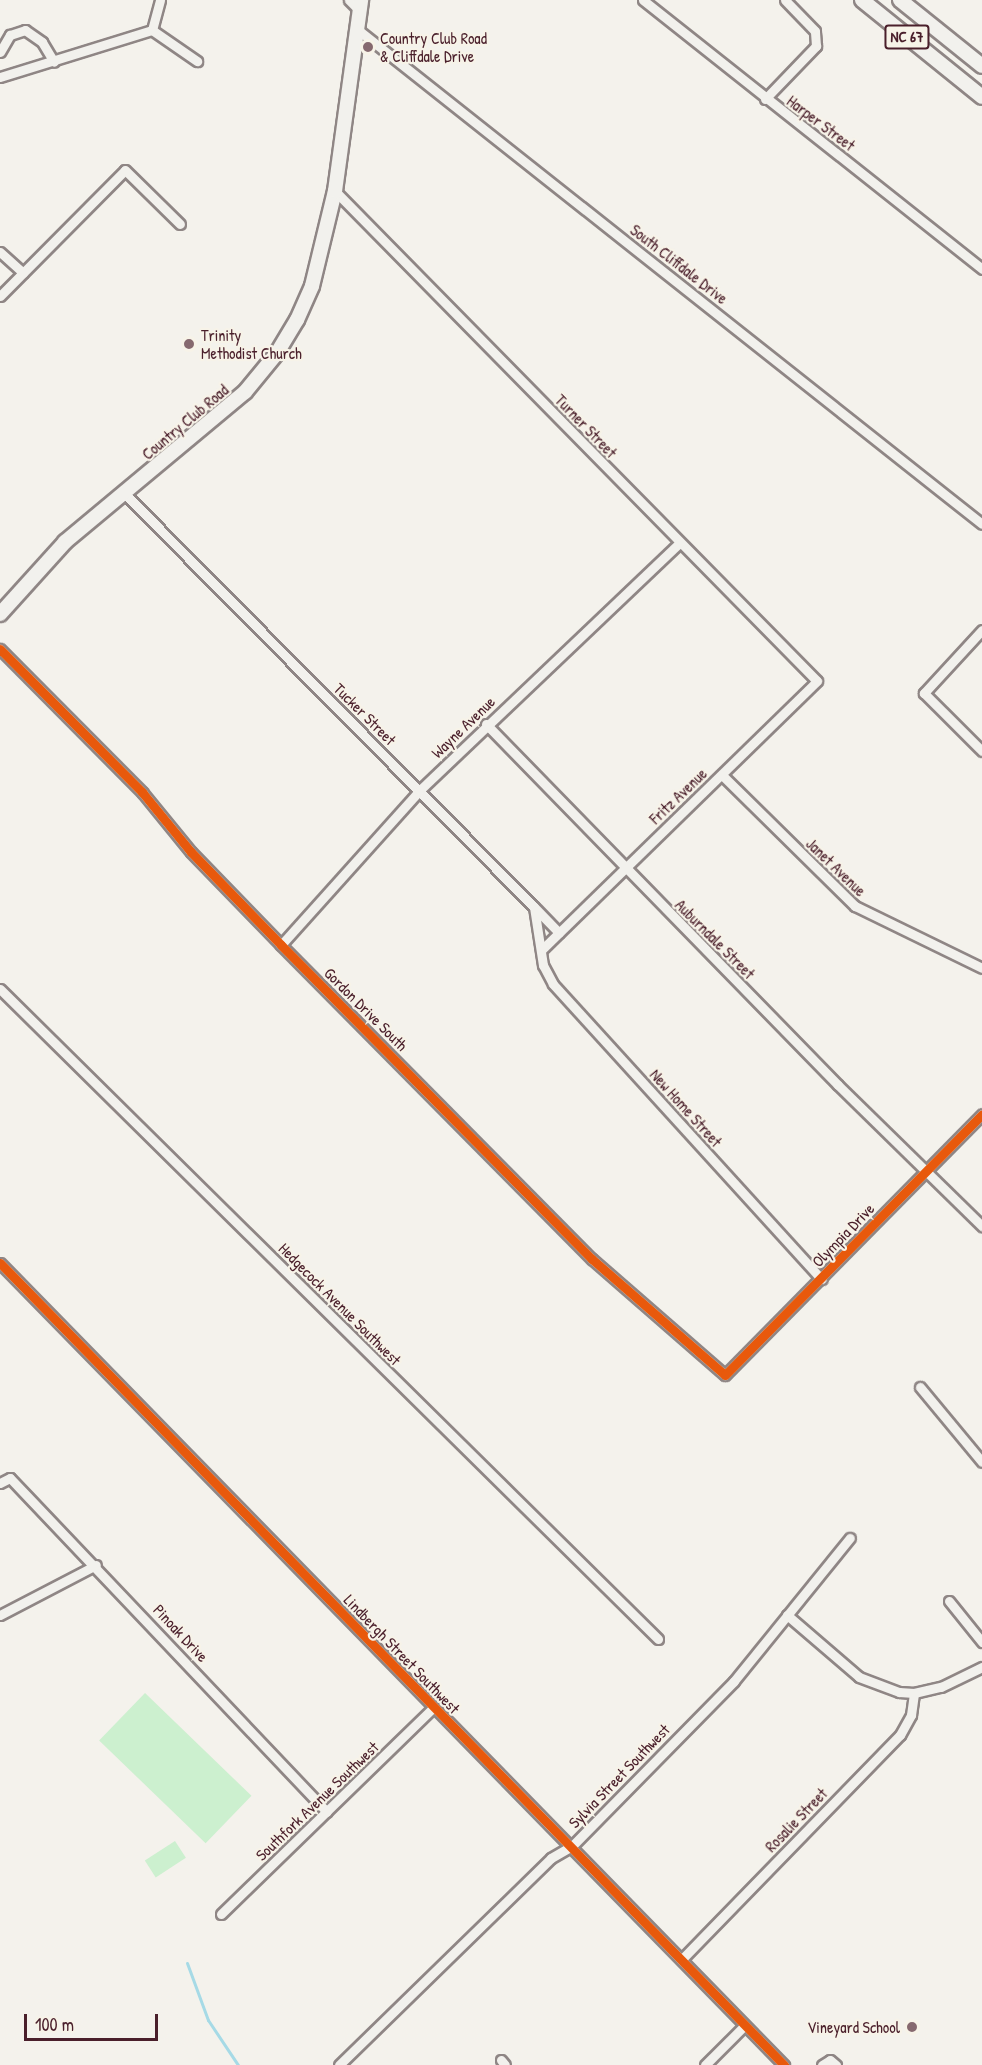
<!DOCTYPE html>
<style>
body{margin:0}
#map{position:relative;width:982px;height:2065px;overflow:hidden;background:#f4f2ec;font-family:"Patrick Hand",sans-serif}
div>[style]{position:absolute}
.green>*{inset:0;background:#ccf0cf;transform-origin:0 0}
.stream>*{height:3px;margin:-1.5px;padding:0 1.5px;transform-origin:1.5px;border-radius:1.5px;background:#a6dae6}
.roads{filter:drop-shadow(2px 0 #8f8685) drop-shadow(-2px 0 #8f8685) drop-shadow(0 2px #8f8685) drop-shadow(0 -2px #8f8685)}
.minor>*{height:9px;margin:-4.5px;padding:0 4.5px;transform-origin:4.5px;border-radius:4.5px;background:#f2f1ed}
.primary>*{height:14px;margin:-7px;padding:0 7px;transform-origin:7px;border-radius:7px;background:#f2f1ed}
.cycleway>*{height:9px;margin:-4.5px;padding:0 4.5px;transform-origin:4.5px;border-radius:4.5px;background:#e8590c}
.dots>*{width:16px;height:16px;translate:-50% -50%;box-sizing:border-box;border:3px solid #f7f3e8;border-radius:50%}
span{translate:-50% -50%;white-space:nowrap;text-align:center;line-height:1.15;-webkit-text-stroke:4.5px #f7f3e8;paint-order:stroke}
.shield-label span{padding:2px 4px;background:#f7f3e8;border:2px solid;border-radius:4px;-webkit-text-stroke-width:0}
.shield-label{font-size:15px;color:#4a1f2b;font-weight:700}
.poi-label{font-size:16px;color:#4a1f2b}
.left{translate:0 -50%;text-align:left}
.right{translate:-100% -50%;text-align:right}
.street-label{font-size:16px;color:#4a1f2b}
.scale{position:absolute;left:24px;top:2014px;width:134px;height:27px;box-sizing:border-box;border:3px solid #4a1f2b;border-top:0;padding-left:8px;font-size:18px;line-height:21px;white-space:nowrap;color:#4a1f2b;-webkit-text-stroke:4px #f7f3e8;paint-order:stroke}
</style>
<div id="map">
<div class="green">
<div style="left:145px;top:1693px;width:148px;height:66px;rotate:44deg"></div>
<div style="left:175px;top:1841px;width:20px;height:36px;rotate:57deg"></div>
</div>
<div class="stream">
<div style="left:187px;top:1963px;width:61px;rotate:69.8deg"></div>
<div style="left:208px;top:2020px;width:54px;rotate:56.3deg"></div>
</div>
<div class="roads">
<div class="minor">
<div style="left:349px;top:0;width:14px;rotate:45deg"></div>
<div style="left:643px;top:0;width:433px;rotate:38.4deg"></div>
<div style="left:357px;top:29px;width:797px;rotate:38.38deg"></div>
<div style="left:152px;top:30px;width:55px;rotate:34.6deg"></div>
<div style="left:0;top:52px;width:20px;rotate:-60deg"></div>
<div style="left:10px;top:35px;width:16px;rotate:-18deg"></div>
<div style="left:25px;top:30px;width:21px;rotate:35deg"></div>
<div style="left:42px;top:42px;width:23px;rotate:59deg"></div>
<div style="left:0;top:77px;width:159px;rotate:-17.2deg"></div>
<div style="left:152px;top:30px;width:31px;rotate:-75deg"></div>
<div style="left:765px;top:99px;width:74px;rotate:-46.1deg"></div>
<div style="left:816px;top:46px;width:15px;rotate:-94deg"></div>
<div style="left:815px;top:31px;width:43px;rotate:-134.1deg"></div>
<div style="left:335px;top:191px;width:687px;rotate:45.47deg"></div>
<div style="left:817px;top:681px;width:385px;rotate:135.7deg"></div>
<div style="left:0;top:252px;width:31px;rotate:42deg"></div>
<div style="left:0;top:296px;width:177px;rotate:-45.2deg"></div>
<div style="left:125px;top:170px;width:77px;rotate:44.5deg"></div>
<div style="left:125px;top:494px;width:581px;rotate:45.28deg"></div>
<div style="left:534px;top:907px;width:59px;rotate:81.2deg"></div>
<div style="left:543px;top:965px;width:21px;rotate:62deg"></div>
<div style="left:553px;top:984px;width:399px;rotate:47.7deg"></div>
<div style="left:982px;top:630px;width:86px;rotate:132.6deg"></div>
<div style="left:924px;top:693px;width:82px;rotate:45deg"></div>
<div style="left:0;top:649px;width:202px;rotate:45.2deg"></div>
<div style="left:142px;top:792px;width:77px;rotate:50.8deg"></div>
<div style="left:191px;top:852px;width:129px;rotate:45.9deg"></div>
<div style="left:281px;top:945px;width:442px;rotate:45.3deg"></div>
<div style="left:592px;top:1259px;width:176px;rotate:41.1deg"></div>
<div style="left:725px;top:1375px;width:366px;rotate:-45.4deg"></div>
<div style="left:486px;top:724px;width:504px;rotate:45.72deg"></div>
<div style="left:838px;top:1085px;width:202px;rotate:44.4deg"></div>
<div style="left:722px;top:775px;width:187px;rotate:44.6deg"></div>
<div style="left:855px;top:906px;width:141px;rotate:26deg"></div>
<div style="left:536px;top:909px;width:33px;rotate:46deg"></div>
<div style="left:281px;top:945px;width:208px;rotate:-48.1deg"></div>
<div style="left:420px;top:790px;width:358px;rotate:-43.6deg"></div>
<div style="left:0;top:989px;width:925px;rotate:44.65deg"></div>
<div style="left:0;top:1263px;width:1122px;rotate:45.65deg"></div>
<div style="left:920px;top:1387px;width:97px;rotate:50.4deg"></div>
<div style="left:0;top:1483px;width:11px;rotate:-27deg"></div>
<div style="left:10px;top:1478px;width:460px;rotate:46.5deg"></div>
<div style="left:949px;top:1601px;width:53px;rotate:51.2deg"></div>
<div style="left:0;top:1615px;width:108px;rotate:-27.5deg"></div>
<div style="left:787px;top:1615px;width:95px;rotate:40.7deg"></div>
<div style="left:859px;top:1677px;width:43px;rotate:20.6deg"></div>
<div style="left:899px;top:1692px;width:15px;rotate:4deg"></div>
<div style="left:914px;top:1693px;width:28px;rotate:-13deg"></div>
<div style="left:941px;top:1687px;width:46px;rotate:-26deg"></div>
<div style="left:221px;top:1914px;width:296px;rotate:-44.2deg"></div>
<div style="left:682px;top:1959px;width:313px;rotate:-45.8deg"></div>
<div style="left:900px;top:1735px;width:23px;rotate:-61deg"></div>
<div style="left:911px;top:1715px;width:22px;rotate:-82deg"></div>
<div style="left:501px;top:2060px;width:6px;rotate:51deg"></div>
<div style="left:339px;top:2065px;width:296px;rotate:-44.3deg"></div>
<div style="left:551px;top:1858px;width:24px;rotate:-30deg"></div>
<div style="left:572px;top:1846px;width:231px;rotate:-45.5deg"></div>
<div style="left:734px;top:1681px;width:184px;rotate:-51deg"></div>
<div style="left:705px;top:2065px;width:55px;rotate:-45deg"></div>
<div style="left:822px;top:2065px;width:9px;rotate:-32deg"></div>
<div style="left:830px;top:2060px;width:8px;rotate:40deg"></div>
</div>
<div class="primary">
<div style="left:862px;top:0;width:154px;rotate:38.9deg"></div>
<div style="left:900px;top:0;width:105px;rotate:38.8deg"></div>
<div style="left:0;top:614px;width:97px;rotate:-47.9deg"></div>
<div style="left:65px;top:542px;width:234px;rotate:-39.8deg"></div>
<div style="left:245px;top:392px;width:50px;rotate:-50.6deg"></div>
<div style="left:277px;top:353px;width:39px;rotate:-59deg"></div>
<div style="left:297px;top:320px;width:37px;rotate:-66deg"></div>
<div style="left:312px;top:286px;width:98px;rotate:-76.4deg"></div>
<div style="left:335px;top:191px;width:193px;rotate:-82.2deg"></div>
</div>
</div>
<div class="cycleway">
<div style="left:0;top:649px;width:202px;rotate:45.2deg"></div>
<div style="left:142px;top:792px;width:77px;rotate:50.8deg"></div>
<div style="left:191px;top:852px;width:129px;rotate:45.9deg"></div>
<div style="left:281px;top:945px;width:442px;rotate:45.3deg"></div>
<div style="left:592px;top:1259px;width:176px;rotate:41.1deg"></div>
<div style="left:725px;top:1375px;width:366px;rotate:-45.4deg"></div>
<div style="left:0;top:1263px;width:1122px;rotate:45.65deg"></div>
</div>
<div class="dots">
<div style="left:368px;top:47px;background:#86696f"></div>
<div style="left:189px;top:344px;background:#86696f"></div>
<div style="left:912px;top:2027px;background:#86696f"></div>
</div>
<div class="shield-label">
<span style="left:907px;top:37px">NC 67</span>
</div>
<div class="poi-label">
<span class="left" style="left:380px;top:47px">Country Club Road<br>&amp; Cliffdale Drive</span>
<span class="left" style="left:201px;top:344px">Trinity<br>Methodist Church</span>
<span class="right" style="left:900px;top:2027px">Vineyard School</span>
</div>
<div class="street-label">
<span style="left:821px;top:123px;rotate:37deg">Harper Street</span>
<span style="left:679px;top:264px;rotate:38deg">South Cliffdale Drive</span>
<span style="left:185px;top:422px;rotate:-40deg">Country Club Road</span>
<span style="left:586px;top:426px;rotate:46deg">Turner Street</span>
<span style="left:365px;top:714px;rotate:45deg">Tucker Street</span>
<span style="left:463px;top:727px;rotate:-44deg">Wayne Avenue</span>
<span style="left:678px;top:796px;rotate:-44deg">Fritz Avenue</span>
<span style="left:836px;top:867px;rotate:44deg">Janet Avenue</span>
<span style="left:715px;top:939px;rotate:45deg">Auburndale Street</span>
<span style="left:366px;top:1009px;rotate:45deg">Gordon Drive South</span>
<span style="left:686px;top:1108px;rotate:48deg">New Home Street</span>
<span style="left:843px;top:1235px;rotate:-46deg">Olympia Drive</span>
<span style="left:340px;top:1304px;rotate:45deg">Hedgecock Avenue Southwest</span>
<span style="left:181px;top:1633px;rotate:47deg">Pinoak Drive</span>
<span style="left:402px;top:1654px;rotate:46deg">Lindbergh Street Southwest</span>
<span style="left:619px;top:1776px;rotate:-46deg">Sylvia Street Southwest</span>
<span style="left:317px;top:1801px;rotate:-44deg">Southfork Avenue Southwest</span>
<span style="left:796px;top:1820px;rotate:-46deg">Rosalie Street</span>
</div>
<div class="scale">100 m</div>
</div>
